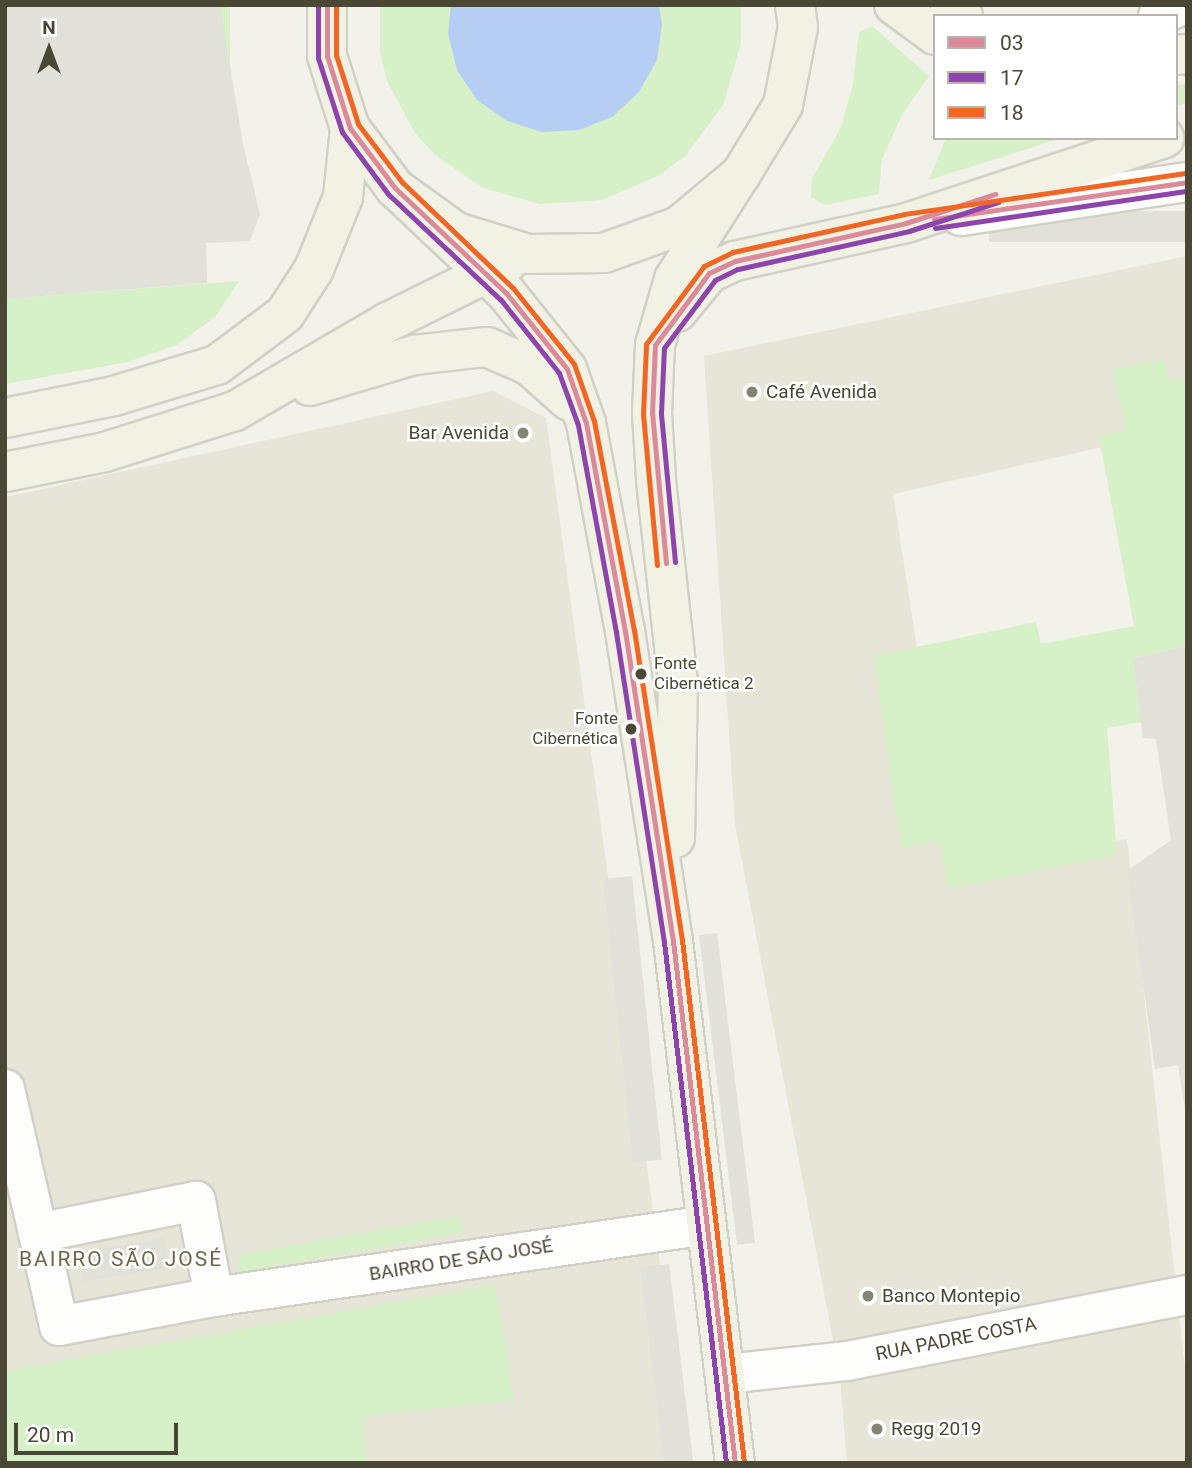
<!DOCTYPE html>
<meta charset="utf-8">
<style>
body{margin:0}
#map{position:relative;width:1192px;height:1468px;overflow:hidden;background:#f2f2ea;font-family:Roboto,sans-serif}
div>[style]{position:absolute}
.residential>*{inset:0;background:#e7e5d7}
.green>*{inset:0;background:#d6f0c7;transform-origin:0 0}
.parking>*{inset:0;background:#e1e1da;transform-origin:0 0}
.water>*{inset:0;background:#b6cdf4}
.roads{filter:drop-shadow(2px 0 #d0d0c7) drop-shadow(-2px 0 #d0d0c7) drop-shadow(0 2px #d0d0c7) drop-shadow(0 -2px #d0d0c7)}
.minor>*{height:38px;margin:-19px;padding:0 19px;transform-origin:19px;border-radius:19px;background:#fdfdfc}
.major>*{height:38px;margin:-19px;padding:0 19px;transform-origin:19px;border-radius:19px;background:#f1f1e4}
.bus-1>*{height:5px;margin:-2.5px;padding:0 2.5px;transform-origin:2.5px;border-radius:2.5px;background:#da8a99}
.bus-2>*{height:5px;margin:-2.5px;padding:0 2.5px;transform-origin:2.5px;border-radius:2.5px;background:#8e44ad}
.bus-3>*{height:5px;margin:-2.5px;padding:0 2.5px;transform-origin:2.5px;border-radius:2.5px;background:#f26522}
.dots>*{width:19px;height:19px;translate:-50% -50%;box-sizing:border-box;border:4px solid #fff;border-radius:50%}
span{translate:-50% -50%;white-space:nowrap;text-align:center;line-height:1.15;-webkit-text-stroke:5px #fff;paint-order:stroke}
.bus-label{font-size:17px;color:#4a4735}
.left{translate:0 -50%;text-align:left}
.right{translate:-100% -50%;text-align:right}
.poi-label{font-size:19px;color:#4a4735}
.street-label{font-size:19px;color:#4a4735}
.neighbourhood-label{font-size:21px;color:#6e684b;letter-spacing:2px}
.frame{position:absolute;inset:0;border:7px solid #4a4735;pointer-events:none}
.legend{position:absolute;left:933px;top:14px;width:245px;height:126px;box-sizing:border-box;background:#fff;border:2px solid #b7b5ae;margin:0;padding:9px 12px;list-style:none;font-size:21px;color:#4a4735}
.legend li{display:flex;align-items:center;gap:14px;height:35px}
.legend b{width:35px;border:2px solid #b7b5ae}
.north{position:absolute;left:14px;top:14px;width:70px;height:70px;-webkit-text-stroke:5px #fff;paint-order:stroke;rotate:0deg;font-size:19px;font-weight:700;line-height:28px;text-align:center;color:#4a4735}
.north::after{content:'';display:block;margin:auto;width:24px;height:32px;background:#4a4735;clip-path:polygon(50% 0,100% 100%,50% 72%,0 100%)}
.scale{position:absolute;left:14px;top:1423px;width:164px;height:32px;box-sizing:border-box;border:4px solid #4a4735;border-top:0;padding-left:9px;font-size:21px;line-height:24px;white-space:nowrap;color:#4a4735;-webkit-text-stroke:5px #fff;paint-order:stroke}
</style>
<div id="map">
<div class="residential">
<div style="clip-path:polygon(1187px 256px,1187px 428px,893px 494px,951px 865px,1127px 839px,1187px 1387px,1187px 1463px,847px 1463px,840px 1377px,735px 824px,704px 356px)"></div>
<div style="clip-path:polygon(493px 391px,546px 418px,687px 1463px,5px 1463px,5px 497px)"></div>
</div>
<div class="green">
<div style="left:220px;top:5px;width:10px;height:141px"></div>
<div style="clip-path:polygon(380px 5px,741px 5px,741px 43px,723px 105px,686px 155px,660px 175px,602px 200px,540px 204px,483px 188px,435px 155px,415px 133px,387px 81px,380px 52px)"></div>
<div style="clip-path:polygon(872px 26px,929px 76px,902px 115px,882px 159px,879px 194px,825px 205px,811px 197px,812px 179px,841px 127px,853px 84px,859px 32px)"></div>
<div style="clip-path:polygon(1187px 84px,1187px 103px,1176px 106px,1176px 85px)"></div>
<div style="clip-path:polygon(946px 138px,1062px 138px,929px 180px)"></div>
<div style="clip-path:polygon(239px 281px,215px 317px,177px 345px,128px 362px,5px 384px,5px 299px)"></div>
<div style="clip-path:polygon(1164px 359px,1169px 381px,1187px 377px,1187px 646px,1133px 658px,1141px 722px,1107px 728px,1117px 855px,948px 889px,939px 841px,901px 848px,874px 656px,1036px 622px,1041px 644px,1134px 626px,1099px 436px,1127px 430px,1112px 369px)"></div>
<div style="left:460px;top:1216px;width:17px;height:226px;rotate:80deg"></div>
<div style="clip-path:polygon(495px 1285px,514px 1400px,363px 1416px,366px 1463px,5px 1463px,5px 1371px)"></div>
</div>
<div class="parking">
<div style="clip-path:polygon(5px 5px,220px 5px,243px 144px,260px 214px,250px 241px,206px 243px,207px 283px,5px 299px)"></div>
<div style="left:1187px;top:211px;width:31px;height:198px;rotate:90deg"></div>
<div style="clip-path:polygon(1187px 646px,1187px 1123px,1178px 1065px,1155px 1069px,1127px 871px,1171px 840px,1156px 739px,1143px 738px,1133px 658px)"></div>
<div style="left:632px;top:876px;width:285px;height:29px;rotate:84deg"></div>
<div style="left:717px;top:933px;width:312px;height:18px;rotate:83deg"></div>
<div style="left:165px;top:1238px;width:30px;height:87px;rotate:81deg"></div>
<div style="left:669px;top:1264px;width:201px;height:29px;rotate:83deg"></div>
</div>
<div class="water">
<div style="clip-path:polygon(451px 5px,659px 5px,662px 24px,657px 60px,639px 92px,612px 117px,579px 130px,542px 132px,507px 121px,477px 100px,457px 70px,448px 34px)"></div>
</div>
<div class="roads">
<div class="minor">
<div style="left:1158px;top:16px;width:27px;rotate:-24deg"></div>
<div style="left:961px;top:216px;width:229px;rotate:-8.6deg"></div>
<div style="left:5px;top:1089px;width:148px;rotate:77.1deg"></div>
<div style="left:214px;top:1297px;width:98px;rotate:-100.6deg"></div>
<div style="left:196px;top:1201px;width:161px;rotate:168.6deg"></div>
<div style="left:38px;top:1233px;width:95px;rotate:77.3deg"></div>
<div style="left:59px;top:1326px;width:158px;rotate:-10.6deg"></div>
<div style="left:214px;top:1297px;width:498px;rotate:-8.3deg"></div>
<div style="left:725px;top:1374px;width:123px;rotate:-6.1deg"></div>
<div style="left:847px;top:1361px;width:346px;rotate:-11deg"></div>
</div>
<div class="major">
<div style="left:327px;top:5px;width:51px;rotate:90deg"></div>
<div style="left:327px;top:56px;width:76px;rotate:72.3deg"></div>
<div style="left:350px;top:128px;width:75px;rotate:53.1deg"></div>
<div style="left:395px;top:188px;width:75px;rotate:35.8deg"></div>
<div style="left:456px;top:232px;width:75px;rotate:17deg"></div>
<div style="left:528px;top:254px;width:76px;rotate:-0.8deg"></div>
<div style="left:604px;top:253px;width:80px;rotate:-19.8deg"></div>
<div style="left:679px;top:226px;width:81px;rotate:-40deg"></div>
<div style="left:741px;top:174px;width:81px;rotate:-58.7deg"></div>
<div style="left:783px;top:105px;width:79px;rotate:-79.1deg"></div>
<div style="left:798px;top:27px;width:22px;rotate:-98deg"></div>
<div style="left:894px;top:5px;width:51px;rotate:36.2deg"></div>
<div style="left:950px;top:5px;width:17px;rotate:40deg"></div>
<div style="left:1176px;top:55px;width:11px;rotate:-5deg"></div>
<div style="left:395px;top:188px;width:154px;rotate:43.4deg"></div>
<div style="left:507px;top:294px;width:96px;rotate:51.3deg"></div>
<div style="left:567px;top:369px;width:57px;rotate:70.6deg"></div>
<div style="left:586px;top:423px;width:212px;rotate:79.4deg"></div>
<div style="left:625px;top:631px;width:314px;rotate:81.2deg"></div>
<div style="left:673px;top:941px;width:526px;rotate:83.23deg"></div>
<div style="left:677px;top:312px;width:50px;rotate:-50.6deg"></div>
<div style="left:709px;top:273px;width:29px;rotate:-25deg"></div>
<div style="left:735px;top:261px;width:175px;rotate:-12.5deg"></div>
<div style="left:906px;top:223px;width:272px;rotate:-18.2deg"></div>
<div style="left:310px;top:386px;width:109px;rotate:-16.6deg"></div>
<div style="left:414px;top:355px;width:73px;rotate:-6.3deg"></div>
<div style="left:487px;top:347px;width:47px;rotate:23.8deg"></div>
<div style="left:530px;top:366px;width:52px;rotate:41.9deg"></div>
<div style="left:5px;top:418px;width:111px;rotate:-11.4deg"></div>
<div style="left:114px;top:396px;width:108px;rotate:-16.8deg"></div>
<div style="left:217px;top:365px;width:85px;rotate:-36.9deg"></div>
<div style="left:285px;top:314px;width:54px;rotate:-57.2deg"></div>
<div style="left:314px;top:269px;width:78px;rotate:-68.1deg"></div>
<div style="left:343px;top:197px;width:69px;rotate:-84.2deg"></div>
<div style="left:5px;top:472px;width:102px;rotate:-11.3deg"></div>
<div style="left:105px;top:452px;width:136px;rotate:-17.5deg"></div>
<div style="left:235px;top:411px;width:177px;rotate:-30.2deg"></div>
<div style="left:388px;top:322px;width:133px;rotate:-26.4deg"></div>
<div style="left:675px;top:838px;width:155px;rotate:-88.9deg"></div>
<div style="left:678px;top:683px;width:205px;rotate:-96.2deg"></div>
<div style="left:656px;top:479px;width:66px;rotate:-93.5deg"></div>
<div style="left:652px;top:413px;width:68px;rotate:-87.5deg"></div>
<div style="left:655px;top:345px;width:69px;rotate:-73.9deg"></div>
<div style="left:674px;top:279px;width:125px;rotate:-57.5deg"></div>
</div>
</div>
<div class="bus-1">
<div style="left:327px;top:5px;width:51px;rotate:90deg"></div>
<div style="left:327px;top:56px;width:76px;rotate:72.3deg"></div>
<div style="left:350px;top:128px;width:75px;rotate:53.1deg"></div>
<div style="left:395px;top:188px;width:154px;rotate:43.4deg"></div>
<div style="left:507px;top:294px;width:96px;rotate:51.3deg"></div>
<div style="left:567px;top:369px;width:57px;rotate:70.6deg"></div>
<div style="left:586px;top:423px;width:212px;rotate:79.4deg"></div>
<div style="left:625px;top:631px;width:314px;rotate:81.2deg"></div>
<div style="left:673px;top:941px;width:526px;rotate:83.23deg"></div>
<div style="left:934px;top:219px;width:256px;rotate:-8.3deg"></div>
<div style="left:666px;top:563px;width:151px;rotate:-95.3deg"></div>
<div style="left:652px;top:413px;width:68px;rotate:-87.5deg"></div>
<div style="left:655px;top:345px;width:90px;rotate:-53.1deg"></div>
<div style="left:709px;top:273px;width:29px;rotate:-25deg"></div>
<div style="left:735px;top:261px;width:175px;rotate:-12.5deg"></div>
<div style="left:906px;top:223px;width:94px;rotate:-18deg"></div>
</div>
<div class="bus-2">
<div style="left:318px;top:5px;width:53px;rotate:90deg"></div>
<div style="left:318px;top:58px;width:78px;rotate:72deg"></div>
<div style="left:342px;top:132px;width:77px;rotate:53.4deg"></div>
<div style="left:388px;top:194px;width:155px;rotate:43.2deg"></div>
<div style="left:501px;top:300px;width:93px;rotate:51.5deg"></div>
<div style="left:559px;top:373px;width:55px;rotate:69.9deg"></div>
<div style="left:578px;top:425px;width:210px;rotate:79.6deg"></div>
<div style="left:616px;top:632px;width:314px;rotate:81.2deg"></div>
<div style="left:664px;top:942px;width:525px;rotate:83.21deg"></div>
<div style="left:935px;top:228px;width:255px;rotate:-8.4deg"></div>
<div style="left:675px;top:562px;width:150px;rotate:-95.4deg"></div>
<div style="left:661px;top:413px;width:65px;rotate:-87.4deg"></div>
<div style="left:664px;top:348px;width:85px;rotate:-53.1deg"></div>
<div style="left:715px;top:280px;width:25px;rotate:-26deg"></div>
<div style="left:738px;top:269px;width:175px;rotate:-12.5deg"></div>
<div style="left:909px;top:231px;width:94px;rotate:-18deg"></div>
</div>
<div class="bus-3">
<div style="left:336px;top:5px;width:50px;rotate:90deg"></div>
<div style="left:336px;top:55px;width:72px;rotate:72.3deg"></div>
<div style="left:358px;top:124px;width:73px;rotate:52.8deg"></div>
<div style="left:402px;top:182px;width:153px;rotate:43.7deg"></div>
<div style="left:513px;top:288px;width:97px;rotate:51.2deg"></div>
<div style="left:574px;top:364px;width:60px;rotate:70.7deg"></div>
<div style="left:594px;top:421px;width:213px;rotate:79.2deg"></div>
<div style="left:634px;top:630px;width:314px;rotate:81.2deg"></div>
<div style="left:682px;top:940px;width:526px;rotate:83.23deg"></div>
<div style="left:657px;top:565px;width:152px;rotate:-95.3deg"></div>
<div style="left:643px;top:414px;width:70px;rotate:-87.5deg"></div>
<div style="left:646px;top:344px;width:97px;rotate:-53.4deg"></div>
<div style="left:704px;top:266px;width:32px;rotate:-26deg"></div>
<div style="left:733px;top:252px;width:175px;rotate:-12.5deg"></div>
<div style="left:904px;top:214px;width:285px;rotate:-8.3deg"></div>
</div>
<div class="dots">
<div style="left:752px;top:392px;background:#858374"></div>
<div style="left:523px;top:433px;background:#858374"></div>
<div style="left:641px;top:674px;background:#4a4735"></div>
<div style="left:631px;top:729px;background:#4a4735"></div>
<div style="left:868px;top:1296px;background:#858374"></div>
<div style="left:877px;top:1429px;background:#858374"></div>
</div>
<div class="bus-label">
<span class="left" style="left:654px;top:674px">Fonte<br>Cibernética 2</span>
<span class="right" style="left:618px;top:729px">Fonte<br>Cibernética</span>
</div>
<div class="poi-label">
<span class="left" style="left:766px;top:392px">Café Avenida</span>
<span class="right" style="left:509px;top:433px">Bar Avenida</span>
<span class="left" style="left:882px;top:1296px">Banco Montepio</span>
<span class="left" style="left:891px;top:1429px">Regg 2019</span>
</div>
<div class="street-label">
<span style="left:461px;top:1260px;rotate:-9deg">BAIRRO DE SÃO JOSÉ</span>
<span style="left:956px;top:1339px;rotate:-11deg">RUA PADRE COSTA</span>
</div>
<div class="neighbourhood-label">
<span style="left:121px;top:1259px">BAIRRO SÃO JOSÉ</span>
</div>
<div class="frame"></div>
<ul class="legend">
<li><b style="height:9px;background:#da8a99"></b>03</li>
<li><b style="height:9px;background:#8e44ad"></b>17</li>
<li><b style="height:9px;background:#f26522"></b>18</li>
</ul>
<div class="north">N</div>
<div class="scale">20 m</div>
</div>
